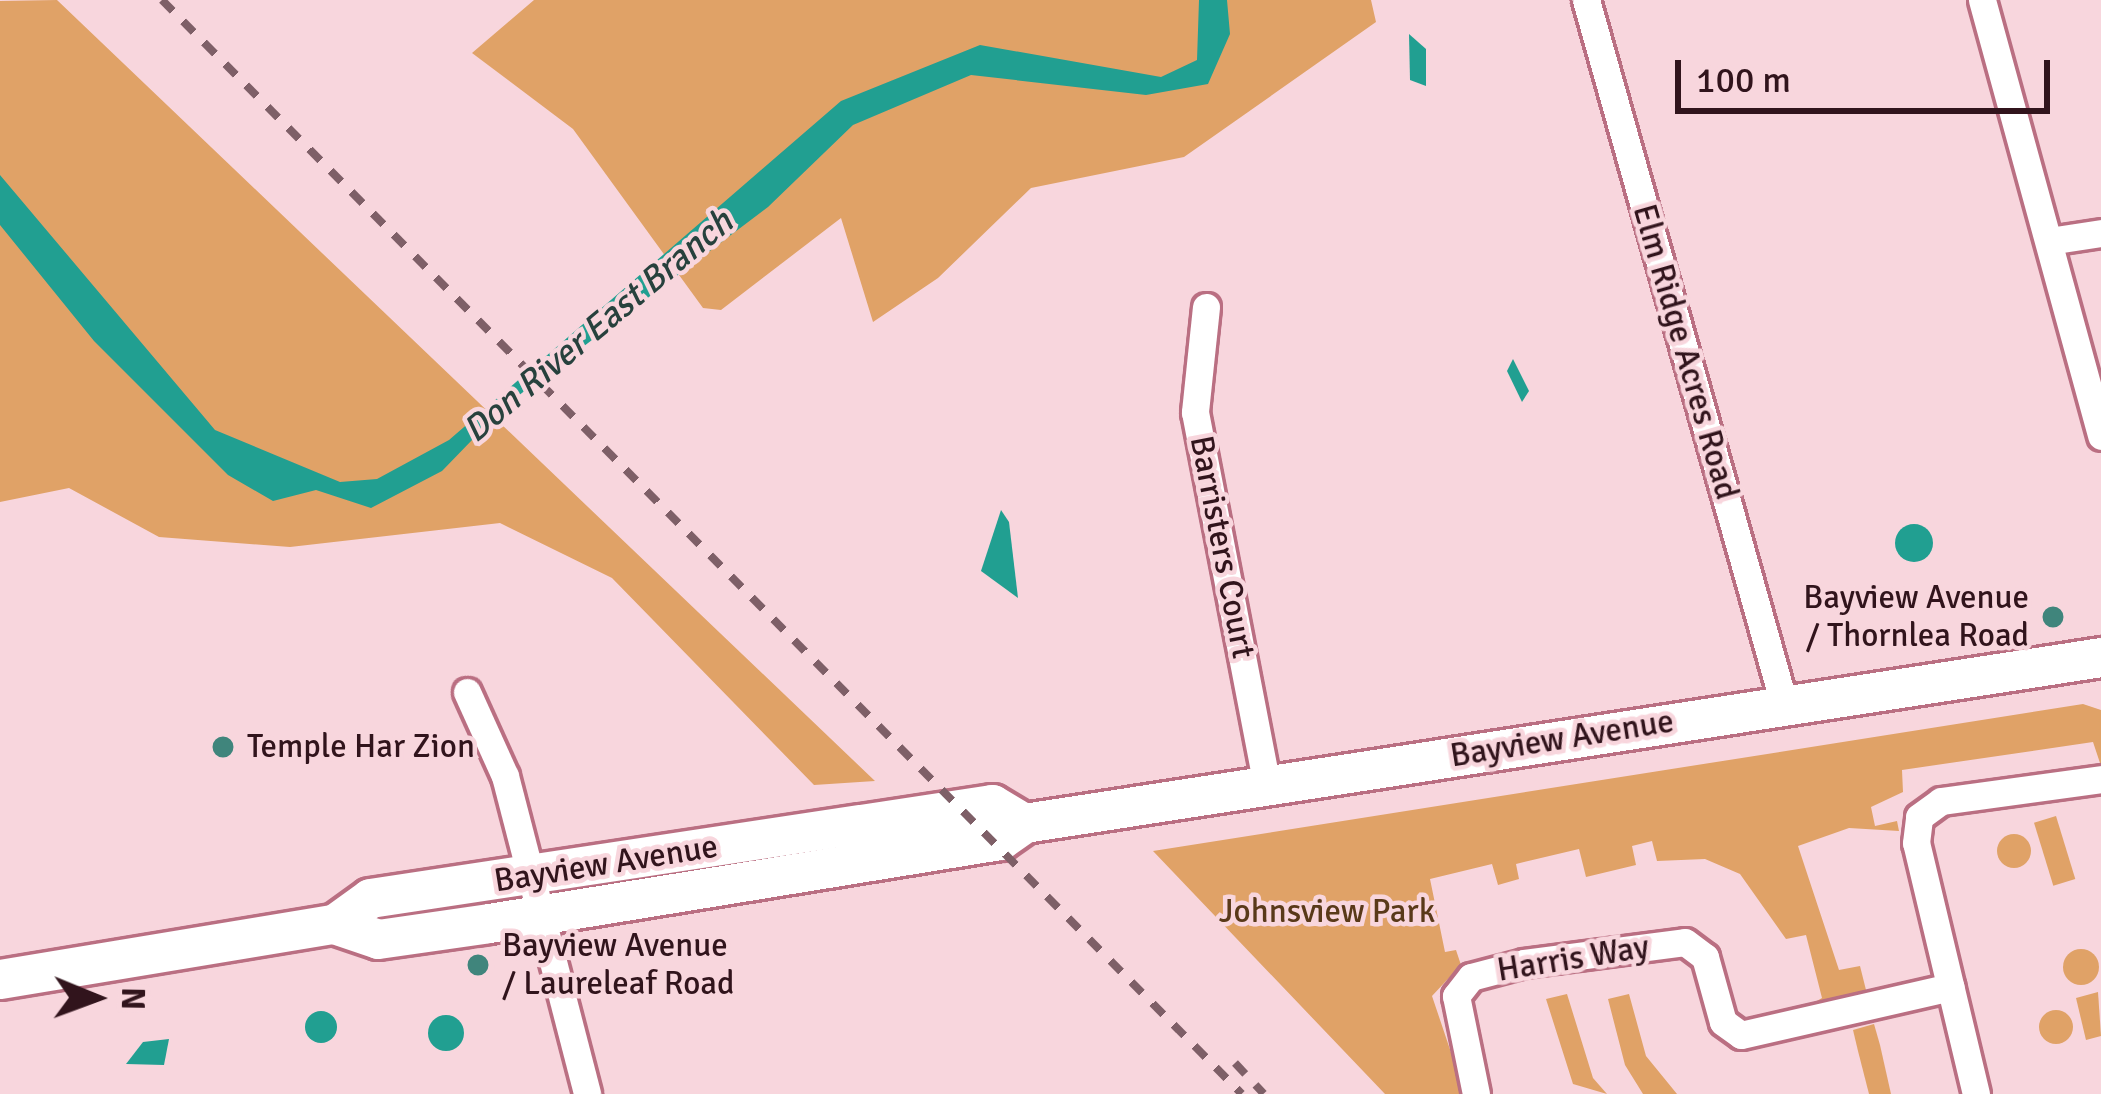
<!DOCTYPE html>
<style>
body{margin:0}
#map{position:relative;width:2101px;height:1094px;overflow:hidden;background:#f8d6dd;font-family:Signika,sans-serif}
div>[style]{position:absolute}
.green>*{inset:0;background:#e0a267;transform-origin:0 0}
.round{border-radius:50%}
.water>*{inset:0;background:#219f91}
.roads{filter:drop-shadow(3px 0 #ba6f82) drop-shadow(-3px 0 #ba6f82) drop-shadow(0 3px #ba6f82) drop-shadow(0 -3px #ba6f82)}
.minor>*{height:27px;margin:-13.5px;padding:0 13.5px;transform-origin:13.5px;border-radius:13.5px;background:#fff}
.secondary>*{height:39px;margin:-19.5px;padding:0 19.5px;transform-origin:19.5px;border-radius:19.5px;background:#fff}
.rail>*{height:8px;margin-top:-4px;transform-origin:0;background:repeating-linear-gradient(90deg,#7e5f67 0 15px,transparent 0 30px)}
.dots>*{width:33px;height:33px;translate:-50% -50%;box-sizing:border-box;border:6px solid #f8d6dd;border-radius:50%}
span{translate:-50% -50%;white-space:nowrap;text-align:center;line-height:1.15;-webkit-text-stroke:9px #f8d6dd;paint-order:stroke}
.street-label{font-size:33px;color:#31141c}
.poi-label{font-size:33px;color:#31141c}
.right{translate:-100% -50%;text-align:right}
.left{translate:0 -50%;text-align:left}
.park-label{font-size:33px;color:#593919}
.water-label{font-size:36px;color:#27413d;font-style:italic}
.north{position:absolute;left:36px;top:938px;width:120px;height:120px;-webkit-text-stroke:9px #f8d6dd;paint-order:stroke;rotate:91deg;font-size:33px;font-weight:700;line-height:48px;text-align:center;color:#31141c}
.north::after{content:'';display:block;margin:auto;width:42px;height:54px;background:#31141c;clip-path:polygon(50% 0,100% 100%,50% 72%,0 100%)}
.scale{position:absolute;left:1675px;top:60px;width:375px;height:54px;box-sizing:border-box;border:6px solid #31141c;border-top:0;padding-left:15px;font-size:36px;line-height:42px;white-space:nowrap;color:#31141c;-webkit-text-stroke:9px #f8d6dd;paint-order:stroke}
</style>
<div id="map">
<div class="green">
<div style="clip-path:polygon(57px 0,875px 781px,814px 785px,612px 578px,500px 523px,290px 547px,159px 537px,69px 488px,0 502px,0 1px)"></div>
<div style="clip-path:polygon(534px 0,1371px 0,1376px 22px,1184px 157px,1031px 188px,938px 278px,873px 322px,841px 218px,721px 310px,703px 308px,573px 129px,472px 53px)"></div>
<div style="clip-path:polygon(2083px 704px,2101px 710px,2101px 766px,2093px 742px,1902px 770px,1903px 792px,1871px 807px,1875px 826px,1897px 821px,1899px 831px,1849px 828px,1798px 846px,1839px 970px,1860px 966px,1867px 994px,1803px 1009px,1822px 998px,1806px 935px,1786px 939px,1740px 874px,1705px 859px,1657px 861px,1652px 841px,1632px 846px,1636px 865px,1586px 877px,1579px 849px,1516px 864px,1519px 879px,1498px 885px,1492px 864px,1430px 879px,1445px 952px,1456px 950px,1461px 965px,1432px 996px,1465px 1094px,1385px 1094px,1153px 851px)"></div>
<div style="left:2056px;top:816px;width:66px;height:23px;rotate:73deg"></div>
<div class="round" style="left:1997px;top:834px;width:34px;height:34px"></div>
<div class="round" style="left:2063px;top:949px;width:36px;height:36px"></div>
<div style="clip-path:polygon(2098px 992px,2101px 1036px,2086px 1040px,2076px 998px)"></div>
<div style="clip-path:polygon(1567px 994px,1593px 1078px,1607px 1094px,1573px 1084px,1546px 999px)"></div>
<div style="clip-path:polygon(1629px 994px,1646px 1056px,1677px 1094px,1643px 1094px,1625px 1065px,1608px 999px)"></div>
<div class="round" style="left:2039px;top:1010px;width:34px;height:34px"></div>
<div style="clip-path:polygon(1874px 1024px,1880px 1045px,1891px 1094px,1869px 1094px,1858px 1051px,1853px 1030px)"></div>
</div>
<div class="water">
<div style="clip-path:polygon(1199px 0,1227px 0,1230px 34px,1208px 84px,1146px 95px,971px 75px,853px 125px,768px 207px,506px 405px,442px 471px,371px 508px,316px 490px,273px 501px,228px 475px,94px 341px,0 225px,0 175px,215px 430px,340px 482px,377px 479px,449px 440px,841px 101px,980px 45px,1161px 77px,1197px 60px)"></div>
<div style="clip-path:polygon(1409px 34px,1426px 49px,1426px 86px,1410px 80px)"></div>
<div style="clip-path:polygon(1513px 359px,1529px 391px,1522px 402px,1507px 371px)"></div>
<div style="clip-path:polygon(1001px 510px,1009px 522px,1018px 598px,981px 571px)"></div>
<div class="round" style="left:1895px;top:524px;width:38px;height:38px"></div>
<div class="round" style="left:305px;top:1011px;width:32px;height:32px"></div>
<div class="round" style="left:428px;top:1015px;width:36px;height:36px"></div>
<div style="clip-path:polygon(169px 1039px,164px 1065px,126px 1064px,143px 1042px)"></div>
</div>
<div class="roads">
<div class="minor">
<div style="left:1586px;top:0;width:731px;rotate:74.29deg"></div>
<div style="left:1982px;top:0;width:452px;rotate:74.7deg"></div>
<div style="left:2049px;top:241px;width:53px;rotate:-8.7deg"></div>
<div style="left:1206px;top:307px;width:106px;rotate:96deg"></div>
<div style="left:1195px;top:412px;width:381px;rotate:79.1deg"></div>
<div style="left:467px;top:692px;width:92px;rotate:65.7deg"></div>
<div style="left:505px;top:776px;width:328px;rotate:75.5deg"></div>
<div style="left:1476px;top:1094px;width:100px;rotate:-101.5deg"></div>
<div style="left:1456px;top:996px;width:24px;rotate:-52deg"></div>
<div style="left:1471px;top:977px;width:55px;rotate:-14.8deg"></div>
<div style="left:1524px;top:963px;width:162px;rotate:-7.4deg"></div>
<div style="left:1685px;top:942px;width:25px;rotate:37deg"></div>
<div style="left:1705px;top:957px;width:67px;rotate:74.5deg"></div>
<div style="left:1723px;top:1022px;width:22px;rotate:36deg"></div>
<div style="left:1741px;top:1035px;width:215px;rotate:-12.9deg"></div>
<div style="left:1976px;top:1094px;width:258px;rotate:-103.4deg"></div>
<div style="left:1916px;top:843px;width:26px;rotate:-83deg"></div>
<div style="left:1919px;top:817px;width:27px;rotate:-36deg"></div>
<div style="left:1941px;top:801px;width:162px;rotate:-7.8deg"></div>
</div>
<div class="secondary">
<div style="left:334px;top:924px;width:46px;rotate:18.8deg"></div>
<div style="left:378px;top:939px;width:112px;rotate:-8.2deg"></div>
<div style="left:489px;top:923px;width:518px;rotate:-9.23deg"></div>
<div style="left:1000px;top:840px;width:29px;rotate:-35deg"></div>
<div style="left:1024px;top:823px;width:1090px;rotate:-8.76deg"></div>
<div style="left:0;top:979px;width:338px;rotate:-9.4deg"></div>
<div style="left:334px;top:924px;width:44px;rotate:-35.8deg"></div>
<div style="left:370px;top:898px;width:629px;rotate:-8.59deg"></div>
<div style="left:992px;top:804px;width:37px;rotate:31deg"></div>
</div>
</div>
<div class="rail">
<div style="left:162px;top:0;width:1537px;rotate:45.37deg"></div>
<div style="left:1235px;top:1063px;width:42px;rotate:46.9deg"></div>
</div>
<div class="dots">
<div style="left:2053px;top:617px;background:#40857c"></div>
<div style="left:223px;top:747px;background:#40857c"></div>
<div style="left:478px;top:965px;background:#40857c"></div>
</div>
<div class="street-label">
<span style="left:1685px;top:352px;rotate:74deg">Elm Ridge Acres Road</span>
<span style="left:1222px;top:547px;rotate:79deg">Barristers Court</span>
<span style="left:1562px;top:739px;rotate:-9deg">Bayview Avenue</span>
<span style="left:606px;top:864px;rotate:-9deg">Bayview Avenue</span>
<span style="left:1573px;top:959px;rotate:-9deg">Harris Way</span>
</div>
<div class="poi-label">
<span class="right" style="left:2029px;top:617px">Bayview Avenue<br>/ Thornlea Road</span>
<span class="left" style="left:247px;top:747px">Temple Har Zion</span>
<span class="left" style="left:502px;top:965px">Bayview Avenue<br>/ Laureleaf Road</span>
</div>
<div class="park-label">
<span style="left:1327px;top:912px">Johnsview Park</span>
</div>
<div class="water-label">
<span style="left:598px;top:326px;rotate:-40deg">Don River East Branch</span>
</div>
<div class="north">N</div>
<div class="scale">100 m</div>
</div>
